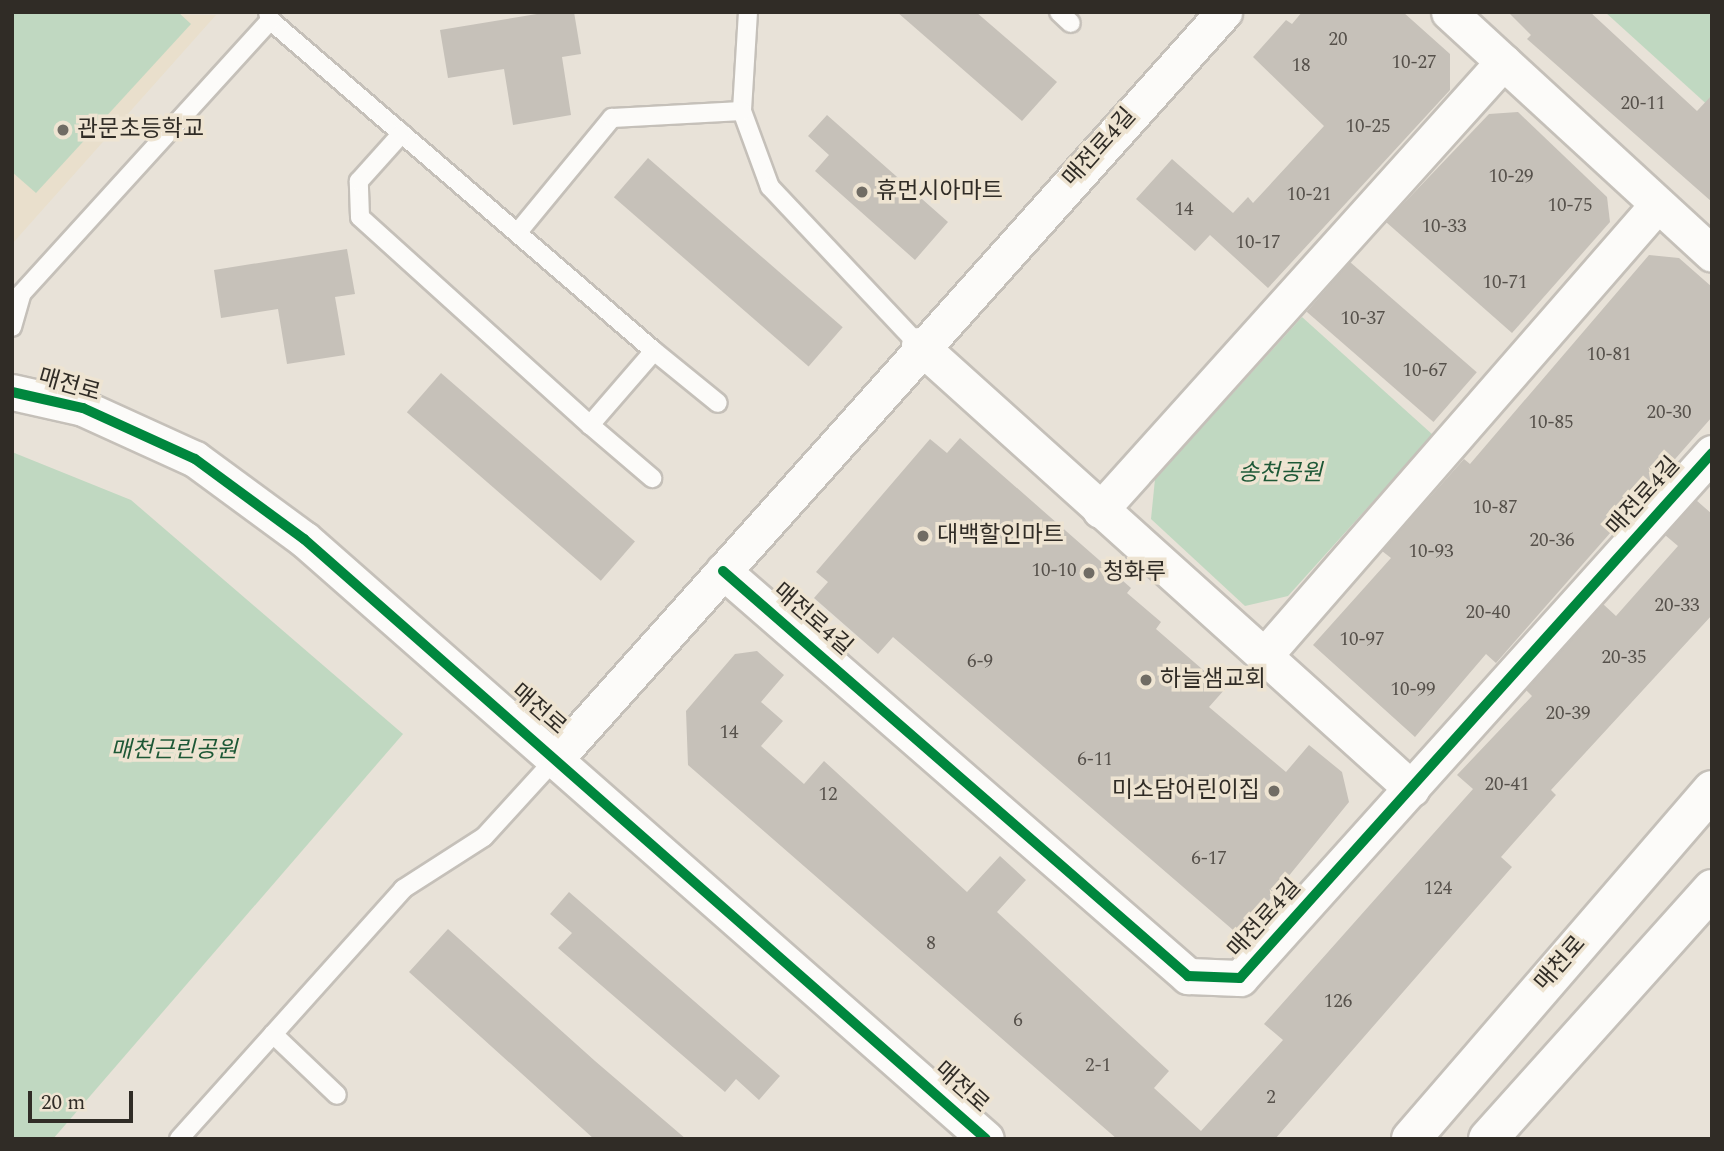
<!DOCTYPE html>
<meta charset="utf-8">
<style>
body{margin:0}
#map{position:relative;width:1724px;height:1151px;overflow:hidden;background:#e8e2d8;font-family:Spectral,"Noto Sans KR",serif}
div>[style]{position:absolute}
.built>*{inset:0;background:#e9dfcc}
.green>*{inset:0;background:#c0d8c1}
.building>*{inset:0;background:#c6c1b9;transform-origin:0 0}
.roads{filter:drop-shadow(2px 0 #c5c0b9) drop-shadow(-2px 0 #c5c0b9) drop-shadow(0 2px #c5c0b9) drop-shadow(0 -2px #c5c0b9)}
.lane>*{height:18px;margin:-9px;padding:0 9px;transform-origin:9px;border-radius:9px;background:#fcfbf9}
.street>*{height:35px;margin:-17.5px;padding:0 17.5px;transform-origin:17.5px;border-radius:17.5px;background:#fcfbf9}
.secondary>*{height:38px;margin:-19px;padding:0 19px;transform-origin:19px;border-radius:19px;background:#fcfbf9}
.cycleway>*{height:10px;margin:-5px;padding:0 5px;transform-origin:5px;border-radius:5px;background:#00873e}
.dots>*{width:19px;height:19px;translate:-50% -50%;box-sizing:border-box;border:4px solid #eee4d2;border-radius:50%}
span{translate:-50% -50%;white-space:nowrap;text-align:center;line-height:1.15;-webkit-text-stroke:7px #eee4d2;paint-order:stroke}
.number-label{font-size:19px;color:#56514b}
.number-label span{-webkit-text-stroke-width:0}
.poi-label{font-size:23px;color:#302c26}
.left{translate:0 -50%;text-align:left}
.right{translate:-100% -50%;text-align:right}
.street-label{font-size:23px;color:#302c26}
.park-label{font-size:23px;color:#1d5836;font-style:italic}
.frame{position:absolute;inset:0;border:14px solid #302c26;pointer-events:none}
.scale{position:absolute;left:28px;top:1091px;width:105px;height:32px;box-sizing:border-box;border:4px solid #302c26;border-top:0;padding-left:9px;font-size:21px;line-height:24px;white-space:nowrap;color:#302c26;-webkit-text-stroke:5px #eee4d2;paint-order:stroke}
</style>
<div id="map">
<div class="built">
<div style="clip-path:polygon(12px 12px,216px 15px,12px 244px)"></div>
</div>
<div class="green">
<div style="clip-path:polygon(12px 12px,178px 12px,191px 24px,36px 193px,12px 172px)"></div>
<div style="clip-path:polygon(1605px 12px,1712px 12px,1712px 109px)"></div>
<div style="clip-path:polygon(1302px 317px,1433px 435px,1288px 596px,1245px 606px,1151px 519px,1155px 479px)"></div>
<div style="clip-path:polygon(12px 452px,131px 500px,403px 734px,53px 1139px,12px 1139px)"></div>
</div>
<div class="building">
<div style="clip-path:polygon(549px 12px,574px 12px,581px 54px,562px 57px,571px 115px,513px 125px,504px 69px,448px 78px,440px 30px)"></div>
<div style="clip-path:polygon(897px 12px,976px 12px,1057px 82px,1022px 121px)"></div>
<div style="clip-path:polygon(1302px 12px,1403px 12px,1450px 54px,1450px 90px,1268px 288px,1210px 235px,1195px 251px,1136px 199px,1172px 159px,1233px 213px,1248px 197px,1253px 203px,1324px 126px,1253px 57px,1286px 20px,1292px 24px)"></div>
<div style="clip-path:polygon(1508px 12px,1590px 12px,1697px 111px,1712px 95px,1712px 202px,1527px 39px,1531px 35px)"></div>
<div style="clip-path:polygon(1518px 112px,1607px 197px,1610px 222px,1512px 333px,1386px 222px,1489px 114px)"></div>
<div style="clip-path:polygon(827px 115px,948px 222px,915px 260px,815px 171px,829px 155px,808px 136px)"></div>
<div style="left:648px;top:158px;width:258px;height:52px;rotate:41deg"></div>
<div style="clip-path:polygon(347px 249px,355px 294px,335px 297px,345px 355px,287px 364px,278px 309px,221px 318px,214px 270px)"></div>
<div style="clip-path:polygon(1649px 255px,1679px 258px,1712px 287px,1712px 417px,1496px 663px,1486px 654px,1415px 737px,1313px 645px,1391px 558px,1382px 551px,1464px 459px,1470px 464px)"></div>
<div style="left:1350px;top:262px;width:168px;height:66px;rotate:41deg"></div>
<div style="left:441px;top:373px;width:257px;height:52px;rotate:41deg"></div>
<div style="clip-path:polygon(960px 438px,1131px 588px,1127px 593px,1161px 622px,1156px 629px,1225px 689px,1209px 707px,1286px 772px,1309px 745px,1342px 772px,1349px 802px,1240px 936px,893px 637px,878px 654px,814px 598px,828px 582px,816px 572px,930px 439px,947px 453px)"></div>
<div style="clip-path:polygon(1696px 500px,1712px 514px,1712px 615px,1551px 790px,1556px 795px,1501px 857px,1512px 867px,1275px 1139px,1117px 1139px,688px 765px,686px 711px,735px 654px,757px 651px,784px 675px,761px 702px,783px 721px,761px 746px,804px 784px,824px 761px,967px 892px,1000px 856px,1026px 880px,997px 912px,1169px 1071px,1154px 1088px,1201px 1131px,1283px 1040px,1264px 1024px,1473px 789px,1457px 775px,1532px 696px,1526px 690px,1603px 604px,1616px 616px,1678px 546px,1665px 535px)"></div>
<div style="clip-path:polygon(569px 892px,780px 1076px,759px 1100px,736px 1079px,725px 1092px,558px 948px,572px 933px,550px 914px)"></div>
<div style="clip-path:polygon(448px 929px,595px 1061px,686px 1139px,594px 1139px,409px 972px)"></div>
</div>
<div class="roads">
<div class="lane">
<div style="left:748px;top:12px;width:99px;rotate:93.5deg"></div>
<div style="left:742px;top:111px;width:81px;rotate:69.8deg"></div>
<div style="left:770px;top:187px;width:217px;rotate:46.7deg"></div>
<div style="left:1059px;top:12px;width:16px;rotate:43deg"></div>
<div style="left:270px;top:20px;width:507px;rotate:40.76deg"></div>
<div style="left:654px;top:351px;width:98px;rotate:130.9deg"></div>
<div style="left:590px;top:425px;width:310px;rotate:-137.9deg"></div>
<div style="left:360px;top:217px;width:36px;rotate:-92deg"></div>
<div style="left:359px;top:181px;width:64px;rotate:-48.1deg"></div>
<div style="left:518px;top:232px;width:148px;rotate:-50.5deg"></div>
<div style="left:612px;top:118px;width:130px;rotate:-3.1deg"></div>
<div style="left:12px;top:327px;width:35px;rotate:-74deg"></div>
<div style="left:22px;top:293px;width:369px;rotate:-47.7deg"></div>
<div style="left:270px;top:20px;width:8px;rotate:-104deg"></div>
<div style="left:654px;top:351px;width:82px;rotate:39.1deg"></div>
<div style="left:590px;top:425px;width:82px;rotate:40.5deg"></div>
<div style="left:273px;top:1034px;width:88px;rotate:43.6deg"></div>
<div style="left:179px;top:1139px;width:336px;rotate:-48.1deg"></div>
<div style="left:403px;top:889px;width:96px;rotate:-32.7deg"></div>
<div style="left:484px;top:837px;width:110px;rotate:-47.6deg"></div>
</div>
<div class="street">
<div style="left:1449px;top:12px;width:357px;rotate:42.6deg"></div>
<div style="left:919px;top:345px;width:663px;rotate:42.01deg"></div>
<div style="left:12px;top:392px;width:73px;rotate:12.7deg"></div>
<div style="left:83px;top:408px;width:123px;rotate:24.5deg"></div>
<div style="left:195px;top:459px;width:135px;rotate:36.3deg"></div>
<div style="left:304px;top:539px;width:908px;rotate:41.34deg"></div>
<div style="left:1100px;top:510px;width:603px;rotate:-48.03deg"></div>
<div style="left:723px;top:571px;width:617px;rotate:41.05deg"></div>
<div style="left:1188px;top:976px;width:52px;rotate:2.2deg"></div>
<div style="left:1240px;top:978px;width:706px;rotate:-48.04deg"></div>
<div style="left:1264px;top:656px;width:598px;rotate:-48.93deg"></div>
<div style="left:558px;top:756px;width:999px;rotate:-48.17deg"></div>
</div>
<div class="secondary">
<div style="left:1411px;top:1139px;width:461px;rotate:-49.2deg"></div>
<div style="left:1488px;top:1139px;width:336px;rotate:-48.1deg"></div>
</div>
</div>
<div class="cycleway">
<div style="left:12px;top:392px;width:73px;rotate:12.7deg"></div>
<div style="left:83px;top:408px;width:123px;rotate:24.5deg"></div>
<div style="left:195px;top:459px;width:135px;rotate:36.3deg"></div>
<div style="left:304px;top:539px;width:908px;rotate:41.34deg"></div>
<div style="left:723px;top:571px;width:617px;rotate:41.05deg"></div>
<div style="left:1188px;top:976px;width:52px;rotate:2.2deg"></div>
<div style="left:1240px;top:978px;width:706px;rotate:-48.04deg"></div>
</div>
<div class="dots">
<div style="left:63px;top:130px;background:#706c64"></div>
<div style="left:862px;top:192px;background:#706c64"></div>
<div style="left:923px;top:536px;background:#706c64"></div>
<div style="left:1089px;top:573px;background:#706c64"></div>
<div style="left:1146px;top:680px;background:#706c64"></div>
<div style="left:1274px;top:791px;background:#706c64"></div>
</div>
<div class="number-label">
<span style="left:1338px;top:40px">20</span>
<span style="left:1414px;top:63px">10-27</span>
<span style="left:1301px;top:66px">18</span>
<span style="left:1643px;top:104px">20-11</span>
<span style="left:1368px;top:127px">10-25</span>
<span style="left:1511px;top:177px">10-29</span>
<span style="left:1309px;top:195px">10-21</span>
<span style="left:1570px;top:206px">10-75</span>
<span style="left:1184px;top:210px">14</span>
<span style="left:1444px;top:227px">10-33</span>
<span style="left:1258px;top:243px">10-17</span>
<span style="left:1505px;top:283px">10-71</span>
<span style="left:1363px;top:319px">10-37</span>
<span style="left:1609px;top:355px">10-81</span>
<span style="left:1425px;top:371px">10-67</span>
<span style="left:1669px;top:413px">20-30</span>
<span style="left:1551px;top:423px">10-85</span>
<span style="left:1495px;top:508px">10-87</span>
<span style="left:1552px;top:541px">20-36</span>
<span style="left:1431px;top:552px">10-93</span>
<span style="left:1054px;top:571px">10-10</span>
<span style="left:1677px;top:606px">20-33</span>
<span style="left:1488px;top:613px">20-40</span>
<span style="left:1362px;top:640px">10-97</span>
<span style="left:1624px;top:658px">20-35</span>
<span style="left:980px;top:662px">6-9</span>
<span style="left:1413px;top:690px">10-99</span>
<span style="left:1568px;top:714px">20-39</span>
<span style="left:729px;top:733px">14</span>
<span style="left:1095px;top:760px">6-11</span>
<span style="left:1507px;top:785px">20-41</span>
<span style="left:828px;top:795px">12</span>
<span style="left:1209px;top:859px">6-17</span>
<span style="left:1438px;top:889px">124</span>
<span style="left:931px;top:944px">8</span>
<span style="left:1338px;top:1002px">126</span>
<span style="left:1018px;top:1021px">6</span>
<span style="left:1098px;top:1066px">2-1</span>
<span style="left:1271px;top:1098px">2</span>
</div>
<div class="poi-label">
<span class="left" style="left:77px;top:130px">관문초등학교</span>
<span class="left" style="left:876px;top:192px">휴먼시아마트</span>
<span class="left" style="left:937px;top:536px">대백할인마트</span>
<span class="left" style="left:1103px;top:573px">청화루</span>
<span class="left" style="left:1160px;top:680px">하늘샘교회</span>
<span class="right" style="left:1260px;top:791px">미소담어린이집</span>
</div>
<div class="street-label">
<span style="left:1100px;top:148px;rotate:-48deg">매전로4길</span>
<span style="left:69px;top:386px;rotate:16deg">매전로</span>
<span style="left:1644px;top:497px;rotate:-48deg">매전로4길</span>
<span style="left:812px;top:620px;rotate:41deg">매전로4길</span>
<span style="left:538px;top:710px;rotate:41deg">매전로</span>
<span style="left:1265px;top:919px;rotate:-48deg">매전로4길</span>
<span style="left:1561px;top:964px;rotate:-49deg">매천로</span>
<span style="left:961px;top:1088px;rotate:42deg">매전로</span>
</div>
<div class="park-label">
<span style="left:1280px;top:474px">송천공원</span>
<span style="left:174px;top:751px">매천근린공원</span>
</div>
<div class="frame"></div>
<div class="scale">20 m</div>
</div>
